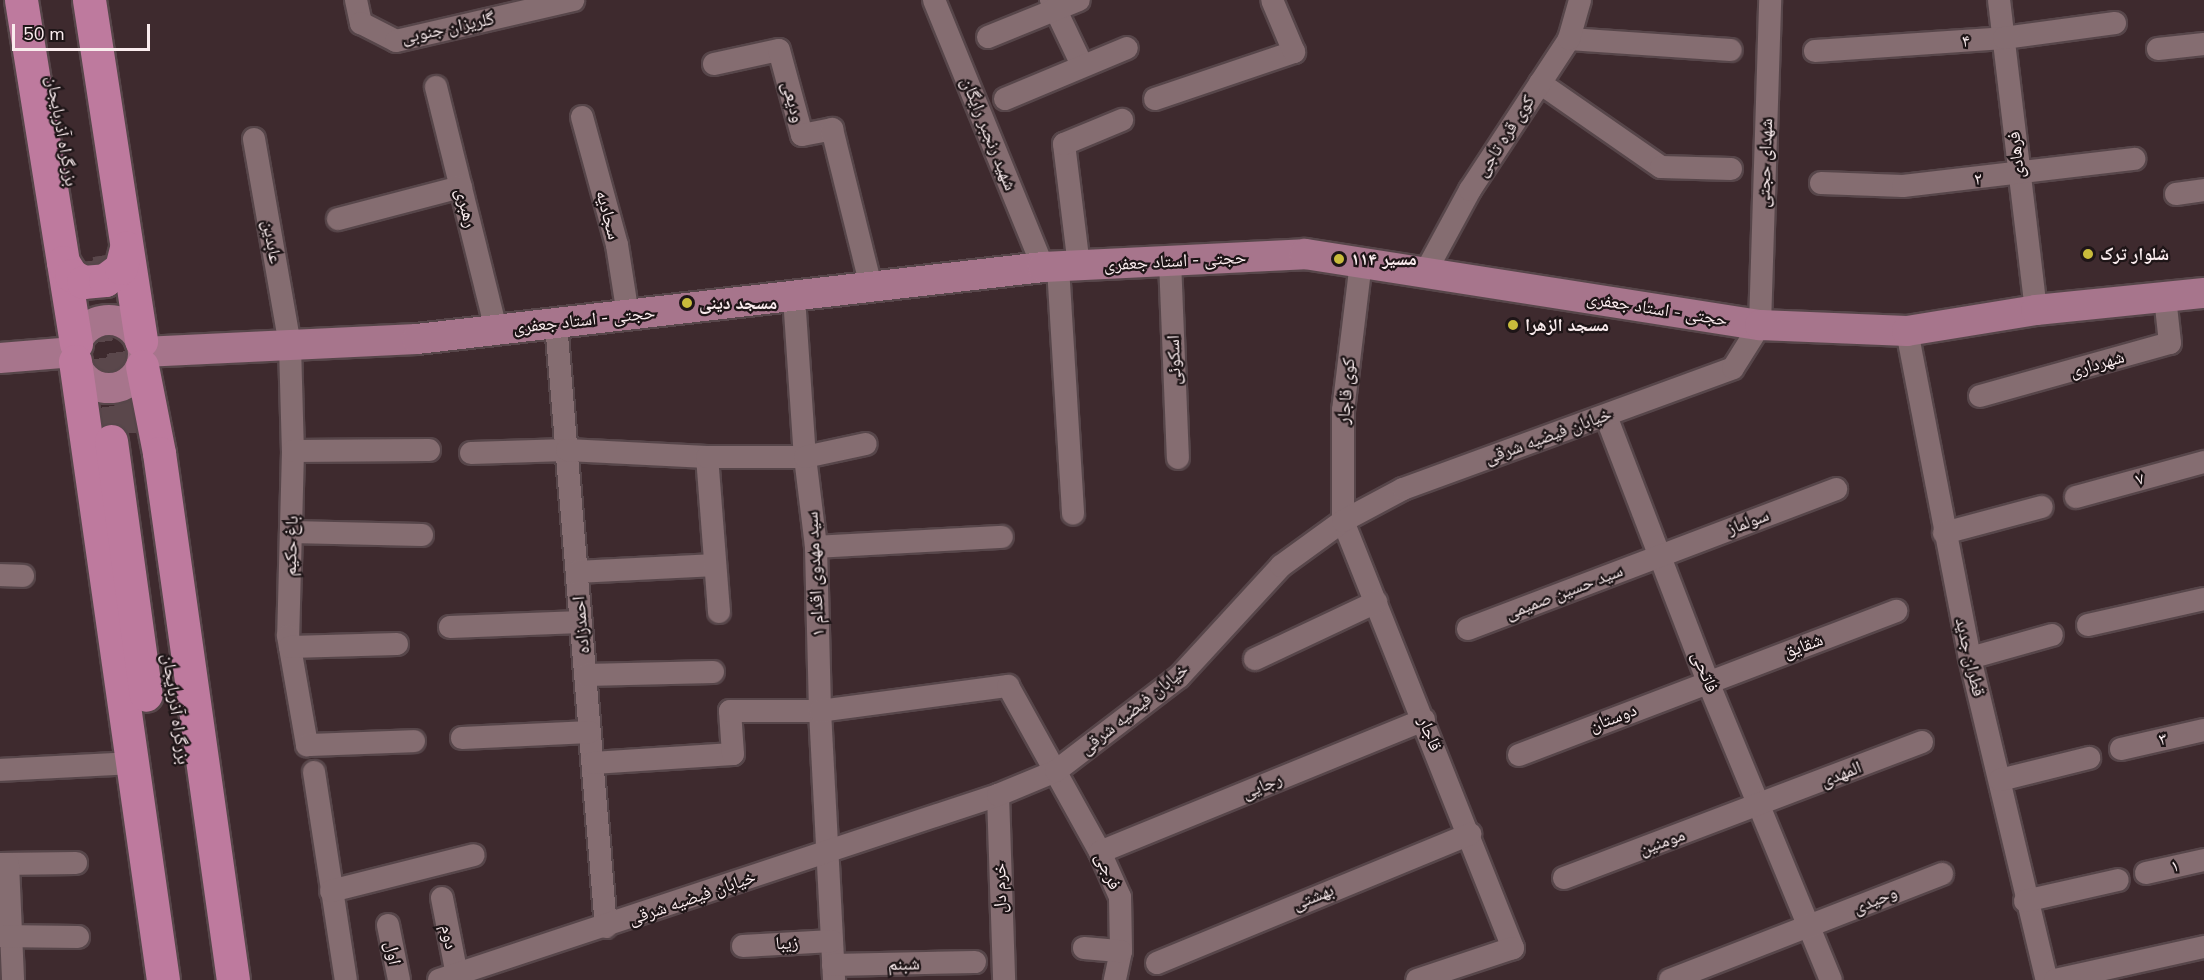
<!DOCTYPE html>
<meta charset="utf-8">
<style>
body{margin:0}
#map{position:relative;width:2204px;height:980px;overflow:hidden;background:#3e2a2e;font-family:"Nunito Sans","Noto Naskh Arabic",sans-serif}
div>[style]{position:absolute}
.highway-tunnel>*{height:33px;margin-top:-16.5px;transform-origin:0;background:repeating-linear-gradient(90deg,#5a474b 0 33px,transparent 0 49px)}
.roads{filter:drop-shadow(2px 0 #57464a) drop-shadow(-2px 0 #57464a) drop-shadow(0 2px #57464a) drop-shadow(0 -2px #57464a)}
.minor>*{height:22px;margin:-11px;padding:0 11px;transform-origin:11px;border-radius:11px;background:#856d71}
.major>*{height:30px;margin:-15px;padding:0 15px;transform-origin:15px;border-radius:15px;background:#a7758c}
.major>.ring{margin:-15px;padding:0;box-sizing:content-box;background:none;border:30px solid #a7758c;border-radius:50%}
.highway>*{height:33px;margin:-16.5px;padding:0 16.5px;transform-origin:16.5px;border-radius:16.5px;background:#be7a9e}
.dots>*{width:16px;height:16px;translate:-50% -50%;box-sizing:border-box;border:3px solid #1e1517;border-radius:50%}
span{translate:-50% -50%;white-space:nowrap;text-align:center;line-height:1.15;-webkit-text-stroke:4.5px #1e1517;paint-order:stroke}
.street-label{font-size:18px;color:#faecee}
.poi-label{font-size:18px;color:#faecee;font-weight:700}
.left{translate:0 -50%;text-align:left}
.scale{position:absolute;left:12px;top:24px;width:138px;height:27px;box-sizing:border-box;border:3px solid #faecee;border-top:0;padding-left:8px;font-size:18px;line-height:21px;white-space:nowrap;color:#faecee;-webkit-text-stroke:4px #1e1517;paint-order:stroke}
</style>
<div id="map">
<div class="highway-tunnel">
<div style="left:109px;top:254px;width:186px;rotate:81.7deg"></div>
<div style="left:85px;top:261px;width:182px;rotate:81.8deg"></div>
</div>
<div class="roads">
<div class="minor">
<div style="left:356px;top:0;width:24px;rotate:78deg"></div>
<div style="left:361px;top:23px;width:39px;rotate:27deg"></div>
<div style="left:396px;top:41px;width:182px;rotate:-13deg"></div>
<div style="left:934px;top:0;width:288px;rotate:67.8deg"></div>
<div style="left:1051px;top:0;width:72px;rotate:64.5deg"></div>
<div style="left:1999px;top:0;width:312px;rotate:83.2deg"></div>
<div style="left:988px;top:37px;width:98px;rotate:-22.1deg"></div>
<div style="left:1569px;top:39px;width:162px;rotate:3.9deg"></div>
<div style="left:2158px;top:49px;width:46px;rotate:-6.2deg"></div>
<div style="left:1815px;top:51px;width:189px;rotate:-3.9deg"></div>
<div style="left:2004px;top:38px;width:112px;rotate:-7.7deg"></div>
<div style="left:714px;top:64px;width:66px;rotate:-12.2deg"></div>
<div style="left:779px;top:50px;width:88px;rotate:74.9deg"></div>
<div style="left:802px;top:135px;width:31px;rotate:-11deg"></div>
<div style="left:832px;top:129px;width:163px;rotate:76.1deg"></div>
<div style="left:1540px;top:83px;width:147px;rotate:34.8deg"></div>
<div style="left:1661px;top:167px;width:70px;rotate:1.6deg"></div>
<div style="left:436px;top:87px;width:250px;rotate:76.1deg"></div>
<div style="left:1005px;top:99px;width:132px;rotate:-22.7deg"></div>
<div style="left:1155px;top:99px;width:147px;rotate:-18.7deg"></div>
<div style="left:1294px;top:52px;width:56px;rotate:-112.9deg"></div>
<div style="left:582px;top:117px;width:133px;rotate:74.7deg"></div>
<div style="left:617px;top:245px;width:71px;rotate:81.1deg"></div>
<div style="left:254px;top:139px;width:210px;rotate:80.1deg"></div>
<div style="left:290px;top:346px;width:105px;rotate:88.4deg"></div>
<div style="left:293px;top:451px;width:185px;rotate:91.5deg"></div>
<div style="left:288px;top:636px;width:111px;rotate:80.1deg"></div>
<div style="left:307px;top:745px;width:107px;rotate:-2.1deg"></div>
<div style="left:1821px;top:183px;width:82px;rotate:2.1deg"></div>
<div style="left:1903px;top:186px;width:233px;rotate:-6.7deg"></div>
<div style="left:2176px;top:194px;width:28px;rotate:-8deg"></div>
<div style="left:338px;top:219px;width:127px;rotate:-14.6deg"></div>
<div style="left:1170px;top:261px;width:197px;rotate:87.7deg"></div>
<div style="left:1361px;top:262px;width:149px;rotate:96.9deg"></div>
<div style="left:1343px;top:410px;width:111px;rotate:90deg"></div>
<div style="left:1343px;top:521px;width:460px;rotate:68.3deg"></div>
<div style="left:1513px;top:948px;width:101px;rotate:161.6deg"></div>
<div style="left:1079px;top:266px;width:123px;rotate:-97deg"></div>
<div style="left:1064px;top:144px;width:63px;rotate:-22.5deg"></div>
<div style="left:1058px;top:267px;width:247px;rotate:86.5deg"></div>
<div style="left:1426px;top:271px;width:92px;rotate:-61.5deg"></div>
<div style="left:1470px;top:190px;width:181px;rotate:-56.7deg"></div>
<div style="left:1569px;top:39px;width:41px;rotate:-74.2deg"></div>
<div style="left:794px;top:297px;width:160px;rotate:86.1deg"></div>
<div style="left:805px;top:457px;width:91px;rotate:83deg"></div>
<div style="left:816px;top:547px;width:164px;rotate:88.6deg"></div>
<div style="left:820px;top:711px;width:269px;rotate:87deg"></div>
<div style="left:556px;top:323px;width:606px;rotate:85.27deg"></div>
<div style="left:1907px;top:331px;width:333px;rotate:79.1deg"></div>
<div style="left:1970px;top:658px;width:331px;rotate:76.6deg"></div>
<div style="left:1980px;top:396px;width:197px;rotate:-15.6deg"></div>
<div style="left:2170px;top:343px;width:46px;rotate:-96.2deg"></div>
<div style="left:1606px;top:416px;width:285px;rotate:69deg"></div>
<div style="left:1708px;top:682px;width:322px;rotate:67.6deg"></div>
<div style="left:293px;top:451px;width:136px;rotate:-0.4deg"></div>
<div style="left:471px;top:453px;width:96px;rotate:-1.8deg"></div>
<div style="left:567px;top:450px;width:140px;rotate:2.9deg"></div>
<div style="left:2076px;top:497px;width:133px;rotate:-15.3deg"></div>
<div style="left:291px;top:532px;width:131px;rotate:1.3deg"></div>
<div style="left:1944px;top:533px;width:101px;rotate:-14.9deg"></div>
<div style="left:816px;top:547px;width:186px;rotate:-3.1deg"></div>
<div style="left:577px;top:572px;width:138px;rotate:-2.9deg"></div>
<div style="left:0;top:575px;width:23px;rotate:2deg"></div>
<div style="left:719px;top:612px;width:155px;rotate:-94.4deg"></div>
<div style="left:707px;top:457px;width:98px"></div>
<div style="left:805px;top:457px;width:62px;rotate:-12deg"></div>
<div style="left:2088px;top:625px;width:119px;rotate:-12.6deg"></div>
<div style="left:450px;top:627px;width:131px;rotate:-2.2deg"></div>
<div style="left:1468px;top:629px;width:394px;rotate:-20.8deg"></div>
<div style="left:290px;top:647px;width:107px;rotate:-1.6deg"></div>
<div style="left:1970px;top:658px;width:85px;rotate:-15.7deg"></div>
<div style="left:1255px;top:659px;width:134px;rotate:-25.2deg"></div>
<div style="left:586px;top:675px;width:127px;rotate:-1.4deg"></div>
<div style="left:462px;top:738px;width:128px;rotate:-2.7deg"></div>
<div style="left:2121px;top:749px;width:85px;rotate:-12.9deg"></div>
<div style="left:1519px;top:755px;width:404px;rotate:-20.9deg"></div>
<div style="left:593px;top:763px;width:140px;rotate:-3.7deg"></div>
<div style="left:733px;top:754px;width:43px;rotate:-94deg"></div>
<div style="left:730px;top:711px;width:90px"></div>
<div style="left:820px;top:711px;width:190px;rotate:-7.6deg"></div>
<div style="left:1008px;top:686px;width:190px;rotate:61deg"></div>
<div style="left:1100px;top:852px;width:49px;rotate:66deg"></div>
<div style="left:1120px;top:897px;width:54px;rotate:88.9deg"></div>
<div style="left:1121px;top:951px;width:30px;rotate:102deg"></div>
<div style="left:0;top:770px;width:133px;rotate:-3deg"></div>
<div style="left:314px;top:772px;width:210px;rotate:81.3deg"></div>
<div style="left:2000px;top:780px;width:92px;rotate:-13.9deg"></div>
<div style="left:998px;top:795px;width:185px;rotate:88.1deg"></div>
<div style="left:1100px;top:852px;width:350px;rotate:-22.2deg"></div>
<div style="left:0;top:864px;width:76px;rotate:-0.8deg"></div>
<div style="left:8px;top:864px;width:116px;rotate:87.5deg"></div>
<div style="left:2146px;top:873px;width:59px;rotate:-12.6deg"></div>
<div style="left:1564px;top:878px;width:383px;rotate:-20.8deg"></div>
<div style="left:331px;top:891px;width:147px;rotate:-14.1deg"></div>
<div style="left:442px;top:898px;width:78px;rotate:79deg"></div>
<div style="left:2025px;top:901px;width:95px;rotate:-12.7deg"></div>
<div style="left:388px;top:925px;width:56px;rotate:78.7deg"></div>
<div style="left:0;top:936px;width:78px;rotate:0.7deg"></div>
<div style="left:743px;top:946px;width:89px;rotate:-3.2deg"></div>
<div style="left:1084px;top:948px;width:37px;rotate:5deg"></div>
<div style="left:1157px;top:963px;width:339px;rotate:-22.4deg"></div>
<div style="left:833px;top:965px;width:142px;rotate:-1.2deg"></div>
<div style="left:439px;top:980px;width:589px;rotate:-18.31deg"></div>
<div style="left:998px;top:795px;width:63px;rotate:-22.5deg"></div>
<div style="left:1056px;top:771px;width:155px;rotate:-37.4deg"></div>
<div style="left:1179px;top:677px;width:151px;rotate:-47.4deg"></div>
<div style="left:1281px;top:566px;width:77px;rotate:-36deg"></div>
<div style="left:1343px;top:521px;width:68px;rotate:-28.1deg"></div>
<div style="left:1403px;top:489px;width:351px;rotate:-20.1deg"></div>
<div style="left:1733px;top:368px;width:51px;rotate:-57.9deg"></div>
<div style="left:1760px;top:325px;width:325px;rotate:-88.2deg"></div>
<div style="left:1670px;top:980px;width:292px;rotate:-21.3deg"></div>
<div style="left:2055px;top:980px;width:153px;rotate:-12.5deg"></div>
</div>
<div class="major">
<div class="ring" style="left:75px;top:320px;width:38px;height:38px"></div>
<div style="left:143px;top:352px;width:274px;rotate:-2.7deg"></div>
<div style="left:417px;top:339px;width:630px;rotate:-6.56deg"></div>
<div style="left:1043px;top:267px;width:262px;rotate:-2.8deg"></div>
<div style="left:1305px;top:254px;width:461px;rotate:8.9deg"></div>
<div style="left:1760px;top:325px;width:147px;rotate:2.3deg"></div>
<div style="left:1907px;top:331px;width:131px;rotate:-9.2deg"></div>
<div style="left:2036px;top:310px;width:169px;rotate:-5.8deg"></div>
<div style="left:0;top:358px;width:74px;rotate:-4.6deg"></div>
</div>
<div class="highway">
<div style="left:21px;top:0;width:348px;rotate:80.9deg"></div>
<div style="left:89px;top:0;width:345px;rotate:81.3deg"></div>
<div style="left:63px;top:262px;width:15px;rotate:58deg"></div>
<div style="left:71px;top:275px;width:14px;rotate:30deg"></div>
<div style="left:83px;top:282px;width:22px;rotate:-5deg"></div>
<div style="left:105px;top:280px;width:20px;rotate:-37deg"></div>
<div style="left:121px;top:268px;width:21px;rotate:-76deg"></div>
<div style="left:75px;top:361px;width:625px;rotate:81.91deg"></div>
<div style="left:142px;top:366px;width:89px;rotate:78.9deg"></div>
<div style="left:159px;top:453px;width:532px;rotate:82.01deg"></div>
<div style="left:111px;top:441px;width:256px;rotate:82.2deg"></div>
</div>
</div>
<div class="dots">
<div style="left:2088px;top:254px;background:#c8bb3b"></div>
<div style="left:1339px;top:259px;background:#c8bb3b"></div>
<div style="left:687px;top:303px;background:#c8bb3b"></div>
<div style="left:1513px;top:325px;background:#c8bb3b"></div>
</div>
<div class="street-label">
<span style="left:448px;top:28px;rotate:-12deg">گلریزان جنوبی</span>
<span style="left:1966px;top:41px;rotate:-4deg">۴</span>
<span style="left:793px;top:102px;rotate:75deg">ودیعی</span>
<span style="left:62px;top:131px;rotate:80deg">بزرگراه آذربایجان</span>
<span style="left:989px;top:134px;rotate:68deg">شهید رنجبر رایگان</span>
<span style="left:1505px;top:136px;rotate:-57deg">کوی قره تاجی</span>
<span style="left:2016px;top:155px;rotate:-96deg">فرهادی</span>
<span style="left:1765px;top:163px;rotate:-88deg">شهدای حجتی</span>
<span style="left:1978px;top:179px;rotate:-5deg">۲</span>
<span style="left:466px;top:208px;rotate:76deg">رهبری</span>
<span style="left:608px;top:215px;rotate:75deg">سجادیه</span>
<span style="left:272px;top:242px;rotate:80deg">عابدین</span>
<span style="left:1175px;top:261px;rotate:-3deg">حجتی - استاد جعفری</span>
<span style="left:1657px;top:309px;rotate:9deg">حجتی - استاد جعفری</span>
<span style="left:584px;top:320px;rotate:-6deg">حجتی - استاد جعفری</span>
<span style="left:1174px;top:360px;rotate:-92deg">اسکوئی</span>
<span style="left:2097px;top:364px;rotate:-16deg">شهرداری</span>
<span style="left:1346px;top:391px;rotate:-85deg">کوی قاجار</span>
<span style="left:1548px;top:436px;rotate:-20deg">خیابان فیضیه شرقی</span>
<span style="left:2140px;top:479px;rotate:-15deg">۷</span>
<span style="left:1748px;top:522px;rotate:-21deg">سولماز</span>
<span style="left:291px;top:546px;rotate:-88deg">باغ حکیم</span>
<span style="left:815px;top:574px;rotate:-93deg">سید مهدوی اقدام ۱</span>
<span style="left:1564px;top:592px;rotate:-21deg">سید حسین صمیمی</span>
<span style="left:581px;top:625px;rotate:-95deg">احمدزاده</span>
<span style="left:1803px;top:646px;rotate:-20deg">شقایق</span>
<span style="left:1970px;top:657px;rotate:77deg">قطران جدید</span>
<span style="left:1705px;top:672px;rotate:68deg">فاتحی</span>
<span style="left:176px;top:709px;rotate:82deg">بزرگراه آذربایجان</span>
<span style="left:1134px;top:709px;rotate:-39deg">خیابان فیضیه شرقی</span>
<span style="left:1613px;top:718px;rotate:-21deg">دوستان</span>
<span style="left:1430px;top:734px;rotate:68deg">قاجار</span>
<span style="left:2163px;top:739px;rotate:-13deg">۳</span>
<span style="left:1841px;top:774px;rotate:-21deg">المهدی</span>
<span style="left:1262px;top:786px;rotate:-22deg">رجایی</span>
<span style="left:1662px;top:842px;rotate:-20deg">مومنین</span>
<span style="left:2175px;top:866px;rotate:-13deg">۱</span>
<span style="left:1108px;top:871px;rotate:66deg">فرجی</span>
<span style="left:1000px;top:888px;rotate:-91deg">خرم دل</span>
<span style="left:1313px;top:897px;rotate:-22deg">بهشتی</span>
<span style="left:692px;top:898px;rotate:-19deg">خیابان فیضیه شرقی</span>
<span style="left:1875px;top:900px;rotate:-22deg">وحیدی</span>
<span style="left:449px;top:937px;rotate:79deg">دوم</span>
<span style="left:787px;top:943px;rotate:-3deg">زیبا</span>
<span style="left:393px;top:953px;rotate:79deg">اول</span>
<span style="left:904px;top:964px;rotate:-1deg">شبنم</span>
</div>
<div class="poi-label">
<span class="left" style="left:2100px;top:254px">شلوار ترک</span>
<span class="left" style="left:1351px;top:259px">مسیر ۱۱۴</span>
<span class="left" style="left:699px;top:303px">مسجد دینی</span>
<span class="left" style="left:1525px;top:325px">مسجد الزهرا</span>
</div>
<div class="scale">50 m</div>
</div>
